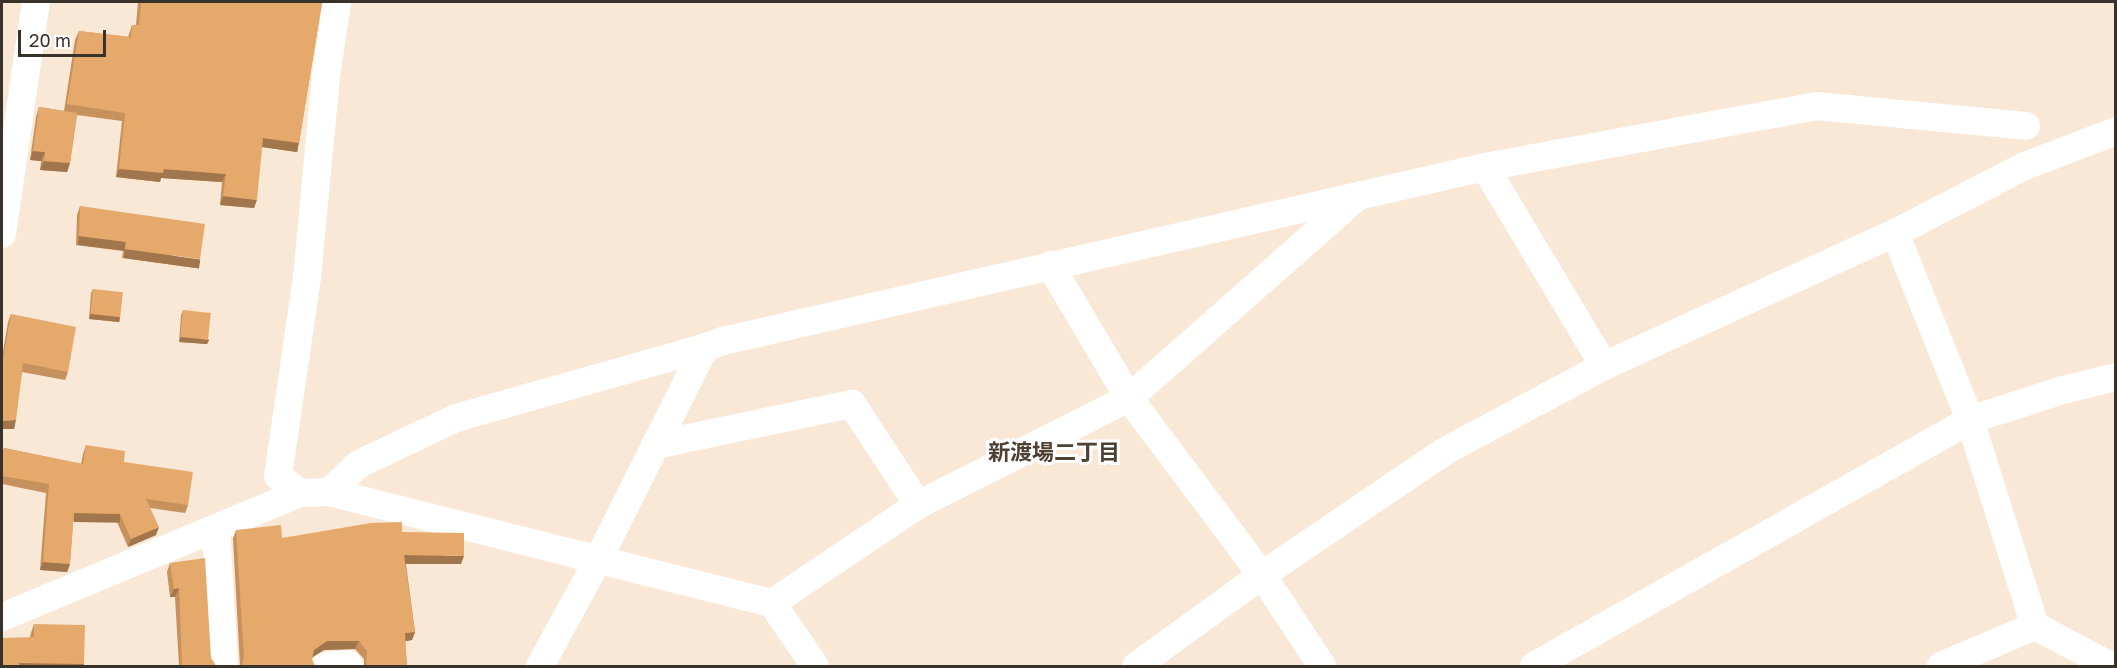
<!DOCTYPE html>
<meta charset="utf-8">
<style>
body{margin:0}
#map{position:relative;width:2117px;height:668px;overflow:hidden;background:#fae8d7;font-family:"Golos Text","Noto Sans JP",sans-serif}
div>[style]{position:absolute}
.minor>*{height:28px;margin:-14px;padding:0 14px;transform-origin:14px;border-radius:14px;background:#fff}
.wall>*{inset:0;background:#c6915d}
.shaded-wall>*{inset:0;background:#a1764c;transform-origin:0 0}
.building>*{inset:0;background:#e6a96c;transform-origin:0 0}
span{translate:-50% -50%;white-space:nowrap;text-align:center;line-height:1.15;-webkit-text-stroke:6px #fff;paint-order:stroke}
.neighbourhood-label{font-size:22px;color:#4e4032;font-weight:700}
.frame{position:absolute;inset:0;border:3px solid #39322b;pointer-events:none}
.scale{position:absolute;left:18px;top:30px;width:88px;height:27px;box-sizing:border-box;border:3px solid #39322b;border-top:0;padding-left:8px;font-size:18px;line-height:21px;white-space:nowrap;color:#39322b;-webkit-text-stroke:4px #fff;paint-order:stroke}
</style>
<div id="map">
<div class="minor">
<div style="left:1485px;top:167px;width:337px;rotate:-10.4deg"></div>
<div style="left:1816px;top:106px;width:211px;rotate:5.4deg"></div>
<div style="left:1895px;top:233px;width:201px;rotate:68.1deg"></div>
<div style="left:1970px;top:420px;width:216px;rotate:72.5deg"></div>
<div style="left:2035px;top:626px;width:86px;rotate:27.8deg"></div>
<div style="left:2px;top:234px;width:234px;rotate:-81.7deg"></div>
<div style="left:1050px;top:265px;width:155px;rotate:59.3deg"></div>
<div style="left:1129px;top:398px;width:221px;rotate:53.1deg"></div>
<div style="left:1262px;top:575px;width:109px;rotate:56.6deg"></div>
<div style="left:655px;top:445px;width:201px;rotate:-11.8deg"></div>
<div style="left:852px;top:404px;width:121px;rotate:56.8deg"></div>
<div style="left:329px;top:492px;width:41px;rotate:-43deg"></div>
<div style="left:359px;top:464px;width:107px;rotate:-25.4deg"></div>
<div style="left:456px;top:418px;width:261px;rotate:-15.8deg"></div>
<div style="left:300px;top:493px;width:28px;rotate:-142deg"></div>
<div style="left:278px;top:476px;width:201px;rotate:-81.7deg"></div>
<div style="left:307px;top:277px;width:202px;rotate:-84.6deg"></div>
<div style="left:326px;top:76px;width:75px;rotate:-81.5deg"></div>
<div style="left:216px;top:530px;width:136px;rotate:86.6deg"></div>
<div style="left:772px;top:603px;width:176px;rotate:-33.9deg"></div>
<div style="left:918px;top:505px;width:237px;rotate:-26.9deg"></div>
<div style="left:1129px;top:398px;width:303px;rotate:-41.4deg"></div>
<div style="left:2px;top:617px;width:323px;rotate:-22.6deg"></div>
<div style="left:300px;top:493px;width:29px;rotate:-2deg"></div>
<div style="left:329px;top:492px;width:457px;rotate:14.1deg"></div>
<div style="left:772px;top:603px;width:76px;rotate:55.7deg"></div>
<div style="left:325px;top:666px;width:23px;rotate:-5deg"></div>
<div style="left:348px;top:664px;width:2px;rotate:63deg"></div>
<div style="left:540px;top:666px;width:121px;rotate:-61.3deg"></div>
<div style="left:598px;top:560px;width:226px;rotate:-63.4deg"></div>
<div style="left:699px;top:358px;width:14px;rotate:-54deg"></div>
<div style="left:707px;top:347px;width:17px;rotate:-21deg"></div>
<div style="left:723px;top:341px;width:782px;rotate:-12.86deg"></div>
<div style="left:1485px;top:167px;width:232px;rotate:59.1deg"></div>
<div style="left:1136px;top:666px;width:155px;rotate:-35.8deg"></div>
<div style="left:1262px;top:575px;width:221px;rotate:-34.1deg"></div>
<div style="left:1445px;top:451px;width:180px;rotate:-28.1deg"></div>
<div style="left:1604px;top:366px;width:320px;rotate:-24.6deg"></div>
<div style="left:1895px;top:233px;width:146px;rotate:-27.3deg"></div>
<div style="left:2025px;top:166px;width:97px;rotate:-21deg"></div>
<div style="left:1534px;top:666px;width:501px;rotate:-29.43deg"></div>
<div style="left:1970px;top:420px;width:98px;rotate:-17.9deg"></div>
<div style="left:2063px;top:390px;width:55px;rotate:-13.8deg"></div>
<div style="left:1941px;top:666px;width:102px;rotate:-23.1deg"></div>
</div>
<div class="wall">
<div style="clip-path:polygon(138px 2px,322px 2px,299px 143px,296px 152px,262px 147px,254px 208px,220px 205px,222px 182px,161px 178px,160px 182px,116px 177px,122px 121px,77px 115px,70px 163px,67px 172px,40px 170px,41px 161px,30px 160px,36px 117px,39px 107px,64px 111px,75px 40px,79px 31px,128px 37px,132px 25px,136px 25px)"></div>
<div style="clip-path:polygon(80px 206px,196px 268px,122px 258px,123px 251px,76px 245px,77px 215px)"></div>
<div style="clip-path:polygon(93px 289px,120px 317px,119px 322px,89px 319px,91px 293px)"></div>
<div style="clip-path:polygon(183px 310px,209px 340px,207px 344px,179px 342px,181px 315px)"></div>
<div style="clip-path:polygon(11px 314px,68px 372px,65px 380px,22px 372px,14px 429px,2px 429px,2px 358px,8px 322px)"></div>
<div style="clip-path:polygon(86px 445px,124px 462px,188px 505px,185px 513px,150px 508px,156px 535px,128px 547px,117px 522px,73px 521px,70px 564px,67px 572px,40px 570px,46px 493px,2px 484px,2px 454px,4px 448px,81px 464px,83px 454px)"></div>
<div style="clip-path:polygon(236px 530px,282px 538px,402px 532px,461px 564px,406px 564px,415px 632px,412px 640px,405px 641px,407px 666px,364px 666px,364px 659px,355px 649px,324px 650px,312px 657px,240px 666px,233px 539px)"></div>
<div style="clip-path:polygon(170px 563px,211px 658px,216px 666px,179px 666px,175px 597px,170px 597px,167px 572px)"></div>
<div style="clip-path:polygon(34px 624px,84px 664px,83px 666px,2px 666px,30px 637px,31px 633px)"></div>
</div>
<div class="shaded-wall">
<div style="left:263px;top:138px;width:36px;height:9px;rotate:8deg"></div>
<div style="clip-path:polygon(33px 151px,45px 152px,41px 161px,30px 160px)"></div>
<div style="clip-path:polygon(44px 161px,70px 163px,67px 172px,40px 170px)"></div>
<div style="clip-path:polygon(119px 169px,164px 169px,226px 174px,222px 182px,161px 178px,160px 182px,116px 177px)"></div>
<div style="clip-path:polygon(223px 196px,257px 200px,254px 208px,220px 205px)"></div>
<div style="left:79px;top:236px;width:47px;height:9px;rotate:7deg"></div>
<div style="left:125px;top:249px;width:76px;height:9px;rotate:8deg"></div>
<div style="left:90px;top:314px;width:30px;height:5px;rotate:6deg"></div>
<div style="clip-path:polygon(181px 337px,209px 340px,207px 344px,179px 342px)"></div>
<div style="clip-path:polygon(16px 420px,14px 429px,2px 429px,2px 421px)"></div>
<div style="left:74px;top:513px;width:46px;height:9px;rotate:1deg"></div>
<div style="clip-path:polygon(159px 527px,156px 535px,128px 547px,131px 539px)"></div>
<div style="clip-path:polygon(404px 555px,464px 556px,461px 564px,401px 564px)"></div>
<div style="clip-path:polygon(43px 562px,70px 564px,67px 572px,40px 570px)"></div>
<div style="clip-path:polygon(179px 588px,175px 597px,170px 597px,174px 589px)"></div>
<div style="clip-path:polygon(415px 632px,412px 640px,402px 642px,405px 633px)"></div>
<div style="clip-path:polygon(327px 641px,359px 641px,355px 649px,324px 650px,310px 659px,314px 650px)"></div>
<div style="clip-path:polygon(19px 663px,84px 664px,83px 666px,18px 666px)"></div>
</div>
<div class="building">
<div style="clip-path:polygon(141px 2px,322px 2px,299px 143px,263px 138px,257px 200px,223px 196px,226px 174px,164px 169px,163px 173px,119px 169px,125px 113px,67px 104px,79px 31px,131px 37px,132px 25px,139px 25px)"></div>
<div style="clip-path:polygon(39px 107px,77px 113px,70px 163px,44px 161px,45px 152px,33px 151px)"></div>
<div style="clip-path:polygon(80px 206px,205px 224px,200px 259px,125px 249px,126px 242px,79px 236px)"></div>
<div style="left:93px;top:289px;width:30px;height:25px;rotate:6deg"></div>
<div style="left:183px;top:310px;width:28px;height:27px;rotate:6deg"></div>
<div style="clip-path:polygon(11px 314px,76px 327px,68px 372px,23px 363px,16px 420px,2px 421px,2px 365px)"></div>
<div style="clip-path:polygon(86px 445px,125px 451px,124px 462px,193px 472px,188px 505px,146px 499px,159px 527px,131px 539px,120px 514px,74px 513px,70px 564px,43px 562px,49px 484px,2px 476px,2px 459px,4px 448px,83px 464px)"></div>
<div style="clip-path:polygon(402px 522px,402px 532px,464px 533px,464px 556px,404px 555px,415px 632px,405px 633px,407px 666px,366px 666px,367px 651px,359px 641px,327px 641px,314px 650px,312px 659px,315px 666px,240px 666px,242px 665px,244px 657px,236px 530px,281px 525px,282px 538px,371px 523px)"></div>
<div style="clip-path:polygon(205px 558px,211px 658px,216px 666px,182px 666px,179px 588px,174px 589px,170px 563px)"></div>
<div style="clip-path:polygon(34px 624px,85px 625px,84px 664px,19px 663px,20px 666px,2px 666px,2px 638px,34px 637px)"></div>
</div>
<div class="neighbourhood-label">
<span style="left:1054px;top:452px">新渡場二丁目</span>
</div>
<div class="frame"></div>
<div class="scale">20 m</div>
</div>
